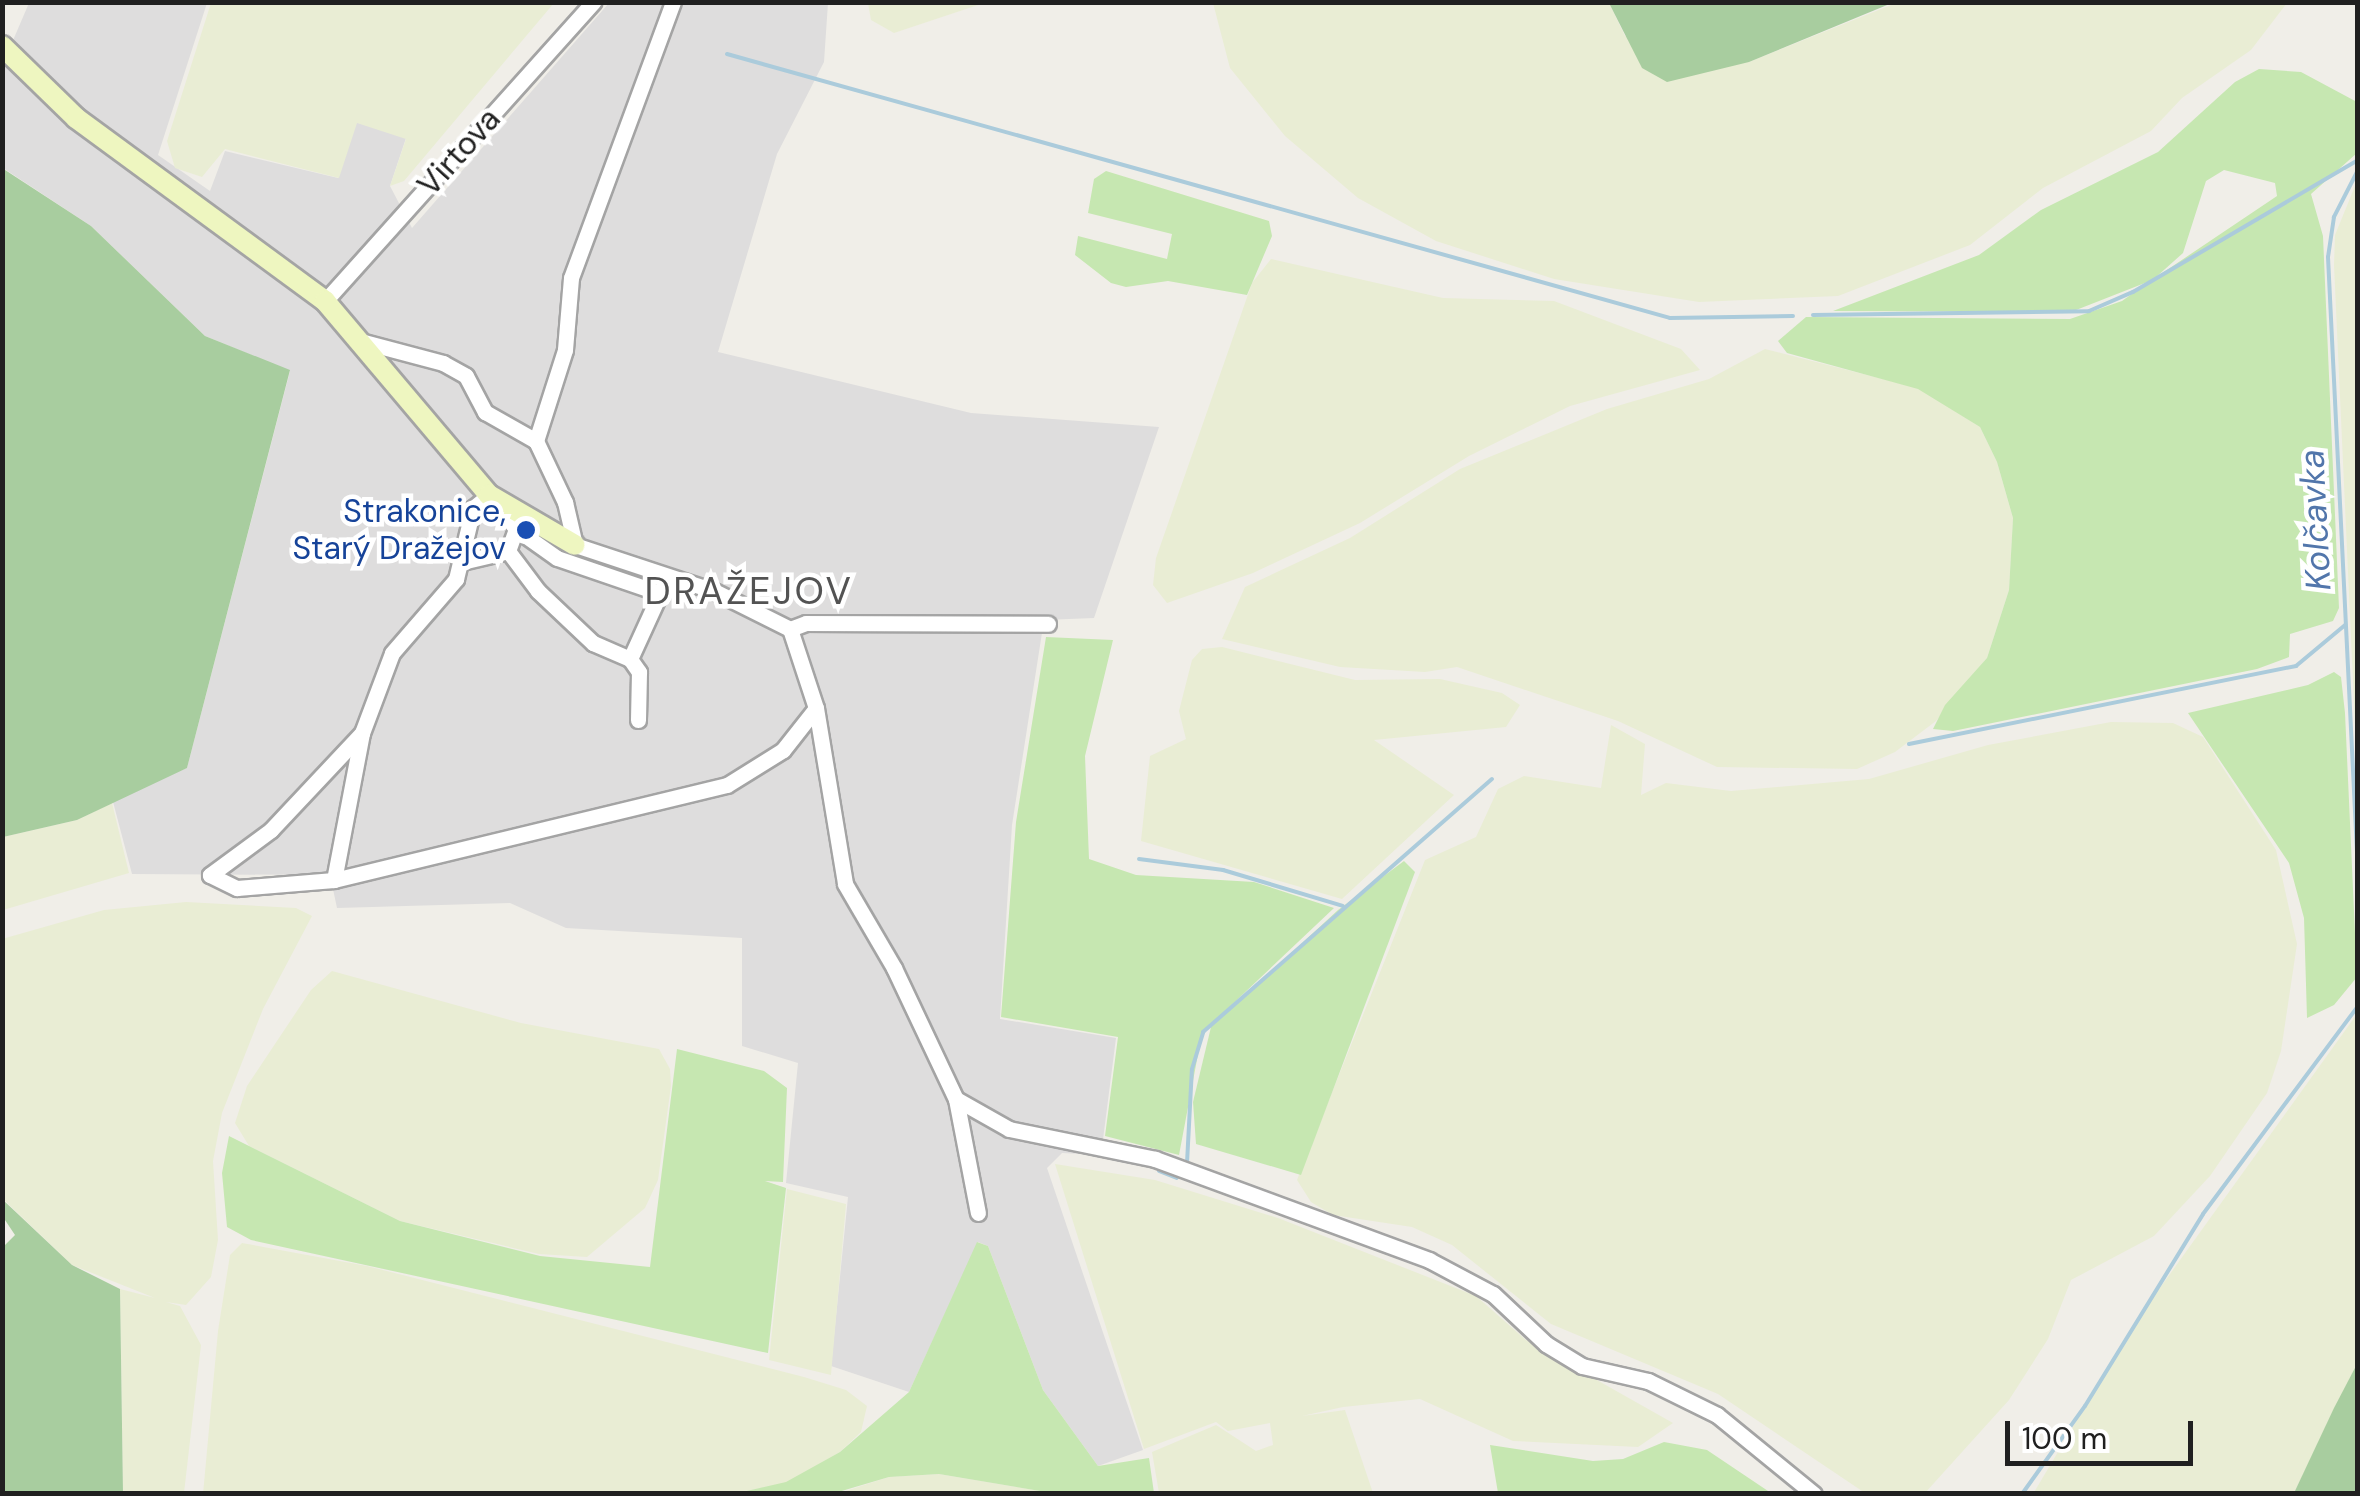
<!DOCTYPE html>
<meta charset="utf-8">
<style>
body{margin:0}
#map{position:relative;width:2360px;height:1496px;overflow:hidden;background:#f0eee8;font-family:"DM Sans",sans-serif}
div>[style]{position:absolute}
.residential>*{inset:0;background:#dedddd}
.farmland>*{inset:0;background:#e9edd4}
.grass>*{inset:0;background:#c6e7b1}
.forest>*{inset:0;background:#a8cd9f}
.stream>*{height:4px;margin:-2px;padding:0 2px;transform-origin:2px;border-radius:2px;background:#abcbdb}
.roads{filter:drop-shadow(2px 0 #a4a4a4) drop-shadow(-2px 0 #a4a4a4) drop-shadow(0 2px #a4a4a4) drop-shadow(0 -2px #a4a4a4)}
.street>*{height:15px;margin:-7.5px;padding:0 7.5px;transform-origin:7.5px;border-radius:7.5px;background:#fff}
.secondary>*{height:20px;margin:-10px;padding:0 10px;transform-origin:10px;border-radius:10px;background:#eef6c0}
.dots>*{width:28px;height:28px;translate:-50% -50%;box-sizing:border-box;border:5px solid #fff;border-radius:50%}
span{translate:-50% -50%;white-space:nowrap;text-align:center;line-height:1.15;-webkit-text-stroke:9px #fff;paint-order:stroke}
.street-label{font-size:32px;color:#202020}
.transit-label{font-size:32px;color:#164399}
.right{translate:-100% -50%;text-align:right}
.water-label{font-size:35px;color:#5276ab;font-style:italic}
.quarter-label{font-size:38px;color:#535353;letter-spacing:2.5px}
.frame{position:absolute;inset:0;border:5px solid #202020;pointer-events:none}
.scale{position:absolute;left:2005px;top:1421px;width:188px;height:45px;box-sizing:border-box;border:5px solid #202020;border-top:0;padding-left:12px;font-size:30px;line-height:35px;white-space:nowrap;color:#202020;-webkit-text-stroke:8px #fff;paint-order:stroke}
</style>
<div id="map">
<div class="residential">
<div style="clip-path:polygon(29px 3px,207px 3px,158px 155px,210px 191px,225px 151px,338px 178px,356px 122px,406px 138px,390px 186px,412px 228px,609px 3px,828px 3px,824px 62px,777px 154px,718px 352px,971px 413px,1159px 427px,1094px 618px,1044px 620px,1012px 825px,1000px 1019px,1116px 1038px,1101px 1155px,1062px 1153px,1047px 1168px,1143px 1450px,1098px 1466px,1043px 1390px,988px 1246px,978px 1242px,909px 1392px,831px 1366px,848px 1197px,786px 1183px,798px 1063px,742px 1046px,742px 938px,566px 928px,510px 903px,337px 908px,330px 875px,132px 874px,112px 798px,187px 768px,290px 371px,205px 336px,91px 226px,3px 168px,2px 66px)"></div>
</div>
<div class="farmland">
<div style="clip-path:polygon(211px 3px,211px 2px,554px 3px,404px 181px,390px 186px,406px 139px,357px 123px,339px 178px,225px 149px,202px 177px,175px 168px,167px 141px)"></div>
<div style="clip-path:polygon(868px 3px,868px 2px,984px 3px,894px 33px,871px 20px)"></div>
<div style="clip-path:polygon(1213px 3px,1609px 3px,1625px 36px,1749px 62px,1896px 3px,2287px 3px,2251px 50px,2182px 98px,2151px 131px,2043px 188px,1970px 245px,1838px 296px,1699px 302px,1554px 279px,1436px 241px,1358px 198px,1285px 136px,1230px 68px)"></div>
<div style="clip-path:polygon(2357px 181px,2357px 769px,2334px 265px,2335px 235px)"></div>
<div style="clip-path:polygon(1271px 259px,1443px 298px,1554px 301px,1681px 349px,1700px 370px,1570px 406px,1469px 456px,1360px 523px,1253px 573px,1167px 603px,1153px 585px,1156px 558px,1252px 283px)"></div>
<div style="clip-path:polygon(1765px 349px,1918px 388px,1980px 427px,1997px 462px,2013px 518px,2009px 590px,1987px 658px,1936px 721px,1895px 752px,1857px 769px,1717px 767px,1618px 721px,1457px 667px,1425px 672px,1340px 667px,1222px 639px,1245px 587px,1350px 538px,1460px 469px,1607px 409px,1709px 379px)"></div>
<div style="clip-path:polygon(1222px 647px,1355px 680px,1440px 679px,1502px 693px,1520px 705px,1506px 727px,1374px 740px,1454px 795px,1342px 899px,1141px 841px,1150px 756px,1186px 739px,1179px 711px,1192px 660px,1202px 649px)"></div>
<div style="clip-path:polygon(2111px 722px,2173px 723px,2203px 737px,2276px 850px,2297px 944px,2281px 1051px,2267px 1093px,2210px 1176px,2154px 1236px,2071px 1280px,2048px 1339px,2009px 1400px,1925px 1493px,1865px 1493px,1718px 1394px,1551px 1324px,1452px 1245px,1412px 1227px,1333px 1215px,1311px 1202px,1297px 1180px,1425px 860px,1476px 837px,1498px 789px,1524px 776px,1601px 788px,1611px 725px,1645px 744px,1641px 795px,1666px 783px,1731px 791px,1869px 779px,1988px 745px)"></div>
<div style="clip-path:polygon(112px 803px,129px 873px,3px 910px,3px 837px,77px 820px)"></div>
<div style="clip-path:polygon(186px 902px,296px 908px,312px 916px,263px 1009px,222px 1113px,213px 1161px,218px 1240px,211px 1277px,186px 1305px,166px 1302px,180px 1306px,201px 1345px,184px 1493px,123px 1493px,120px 1289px,155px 1298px,72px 1265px,3px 1199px,2px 939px,104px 910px)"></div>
<div style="clip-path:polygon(332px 971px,521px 1023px,659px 1049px,670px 1069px,671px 1086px,658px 1180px,645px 1208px,587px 1257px,539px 1254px,400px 1221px,249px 1146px,235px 1123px,247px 1086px,311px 990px)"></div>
<div style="clip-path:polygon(2357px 1014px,2357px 1364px,2294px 1493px,2033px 1494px,2134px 1324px)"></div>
<div style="clip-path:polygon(1055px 1164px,1155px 1180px,1278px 1218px,1476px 1296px,1526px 1340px,1673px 1423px,1638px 1447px,1513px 1441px,1420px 1399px,1343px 1407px,1302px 1416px,1345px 1410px,1373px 1493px,1159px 1493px,1152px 1452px,1216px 1425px,1256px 1451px,1273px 1445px,1270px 1423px,1228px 1431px,1216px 1422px,1144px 1449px)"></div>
<div style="clip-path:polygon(787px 1189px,846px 1204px,831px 1375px,769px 1360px)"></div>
<div style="clip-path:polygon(242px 1243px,367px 1266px,804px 1377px,846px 1390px,867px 1406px,861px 1432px,840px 1452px,786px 1483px,738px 1493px,203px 1494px,218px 1331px,230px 1255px)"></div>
<div style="clip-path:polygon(939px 1474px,1052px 1493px,836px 1494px,889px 1477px)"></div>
</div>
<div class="grass">
<div style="clip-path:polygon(evenodd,2259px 69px,2301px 72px,2357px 102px,2357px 153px,2311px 194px,2323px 236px,2339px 608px,2333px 621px,2290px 634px,2289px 657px,2257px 669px,1953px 731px,1933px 729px,1945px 705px,1987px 658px,2009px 590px,2013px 518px,1997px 462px,1980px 427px,1918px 389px,1787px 353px,1778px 341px,1806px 317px,2070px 319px,2122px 301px,2150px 281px,2071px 312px,1833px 311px,1979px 255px,2041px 210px,2158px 152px,2235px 82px,2259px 69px,2224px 170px,2275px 183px,2277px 196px,2155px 278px,2183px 253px,2206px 181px,2224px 170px)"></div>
<div style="clip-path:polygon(1106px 171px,1269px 221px,1272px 236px,1247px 295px,1168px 281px,1126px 287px,1111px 283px,1075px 255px,1078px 236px,1167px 259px,1172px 234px,1088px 213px,1094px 179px)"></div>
<div style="clip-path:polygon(1046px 637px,1113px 640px,1085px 756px,1089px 859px,1136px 875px,1254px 882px,1334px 908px,1202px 1033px,1179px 1155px,1105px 1136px,1118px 1037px,1001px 1017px,1016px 822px)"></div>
<div style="clip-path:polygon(2334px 672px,2341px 677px,2345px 713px,2357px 977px,2334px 1005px,2307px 1018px,2304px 918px,2289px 863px,2188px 713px,2308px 685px)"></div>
<div style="clip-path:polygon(1404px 861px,1415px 872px,1301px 1175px,1196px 1144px,1193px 1102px,1211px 1027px,1338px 910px)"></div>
<div style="clip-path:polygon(677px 1049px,764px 1071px,787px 1088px,783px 1182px,765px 1181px,786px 1188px,768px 1353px,251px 1240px,227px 1227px,222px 1173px,229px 1136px,400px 1221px,540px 1256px,650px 1267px)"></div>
<div style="clip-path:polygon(977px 1242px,988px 1246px,1043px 1390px,1098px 1466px,1149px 1458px,1154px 1493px,1052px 1493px,939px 1474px,889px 1477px,835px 1493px,738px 1493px,786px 1482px,840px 1452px,909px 1392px)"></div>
<div style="clip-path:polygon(1664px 1442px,1707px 1450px,1771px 1493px,1498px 1493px,1490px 1445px,1593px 1461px,1623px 1459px)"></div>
</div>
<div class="forest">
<div style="clip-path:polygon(1609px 3px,1609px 2px,1892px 3px,1749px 62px,1667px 82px,1642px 68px)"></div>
<div style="clip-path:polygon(2px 168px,91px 226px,205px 336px,290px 370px,187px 768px,77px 820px,3px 837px)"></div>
<div style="clip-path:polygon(2px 1199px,72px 1265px,120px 1289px,123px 1493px,3px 1493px,2px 1248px,15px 1235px,3px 1217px)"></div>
<div style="clip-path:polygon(2357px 1364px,2357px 1493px,2294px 1493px,2334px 1408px)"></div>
</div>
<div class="stream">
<div style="left:727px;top:54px;width:979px;rotate:15.64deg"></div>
<div style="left:1670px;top:318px;width:123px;rotate:-0.9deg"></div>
<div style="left:2358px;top:170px;width:53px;rotate:117.1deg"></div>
<div style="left:2334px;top:217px;width:40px;rotate:98.5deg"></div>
<div style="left:2328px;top:257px;width:617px;rotate:87.21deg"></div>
<div style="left:1813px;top:315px;width:276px;rotate:-0.8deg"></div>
<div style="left:2089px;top:311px;width:48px;rotate:-23.4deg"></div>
<div style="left:2133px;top:292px;width:261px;rotate:-30.4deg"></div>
<div style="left:1909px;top:744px;width:395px;rotate:-11.4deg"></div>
<div style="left:2296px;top:666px;width:64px;rotate:-39.9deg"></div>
<div style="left:1139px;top:859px;width:85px;rotate:7.5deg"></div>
<div style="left:1223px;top:870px;width:125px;rotate:16.7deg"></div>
<div style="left:1187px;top:1163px;width:94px;rotate:-87deg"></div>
<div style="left:1192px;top:1069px;width:39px;rotate:-73deg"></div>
<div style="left:1203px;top:1032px;width:384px;rotate:-41.2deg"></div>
<div style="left:1159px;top:1171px;width:19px;rotate:21deg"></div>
<div style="left:2022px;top:1494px;width:108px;rotate:-54.4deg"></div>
<div style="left:2085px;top:1406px;width:225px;rotate:-58.4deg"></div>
<div style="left:2203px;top:1214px;width:259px;rotate:-53.3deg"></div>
</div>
<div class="roads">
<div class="street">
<div style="left:673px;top:2px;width:294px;rotate:110.3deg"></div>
<div style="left:571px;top:278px;width:72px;rotate:94.8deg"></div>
<div style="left:565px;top:350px;width:96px;rotate:107.7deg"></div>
<div style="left:536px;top:441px;width:68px;rotate:64.6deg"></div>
<div style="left:565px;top:502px;width:44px;rotate:76.9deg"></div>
<div style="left:575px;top:545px;width:146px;rotate:18.3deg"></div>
<div style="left:714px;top:591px;width:85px;rotate:26.6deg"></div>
<div style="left:790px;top:629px;width:83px;rotate:71.8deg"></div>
<div style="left:816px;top:708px;width:178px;rotate:80.6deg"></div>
<div style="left:845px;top:884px;width:97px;rotate:59.7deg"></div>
<div style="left:894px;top:968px;width:145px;rotate:64.7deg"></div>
<div style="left:956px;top:1099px;width:116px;rotate:79.1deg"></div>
<div style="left:325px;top:301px;width:402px;rotate:-48.1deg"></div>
<div style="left:364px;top:342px;width:82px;rotate:14.9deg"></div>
<div style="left:443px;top:363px;width:26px;rotate:29deg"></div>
<div style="left:466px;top:376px;width:41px;rotate:62.2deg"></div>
<div style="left:485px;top:412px;width:59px;rotate:29.6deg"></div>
<div style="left:508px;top:551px;width:50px;rotate:53.1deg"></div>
<div style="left:538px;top:591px;width:76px;rotate:43.4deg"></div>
<div style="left:593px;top:643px;width:40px;rotate:23.4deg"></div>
<div style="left:630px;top:659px;width:87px;rotate:-65.5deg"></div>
<div style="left:462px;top:562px;width:47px;rotate:-13.4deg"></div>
<div style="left:508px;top:551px;width:23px;rotate:-70deg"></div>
<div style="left:516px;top:529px;width:50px;rotate:35.3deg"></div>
<div style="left:557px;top:558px;width:111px;rotate:18.9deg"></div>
<div style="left:790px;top:629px;width:17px;rotate:-21deg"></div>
<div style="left:806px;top:623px;width:242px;rotate:0.2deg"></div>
<div style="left:630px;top:659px;width:16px;rotate:55deg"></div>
<div style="left:639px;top:672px;width:48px;rotate:91.2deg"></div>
<div style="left:362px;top:733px;width:133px;rotate:133.2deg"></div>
<div style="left:271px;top:830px;width:76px;rotate:143.6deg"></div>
<div style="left:210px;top:875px;width:30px;rotate:26deg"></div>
<div style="left:237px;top:888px;width:97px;rotate:-4.7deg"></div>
<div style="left:334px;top:880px;width:404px;rotate:-13.6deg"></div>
<div style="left:727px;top:785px;width:66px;rotate:-32deg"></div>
<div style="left:783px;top:750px;width:53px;rotate:-51.8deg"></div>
<div style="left:334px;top:880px;width:150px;rotate:-79.2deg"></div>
<div style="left:362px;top:733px;width:85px;rotate:-69.4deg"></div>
<div style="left:392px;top:653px;width:98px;rotate:-49.1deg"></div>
<div style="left:456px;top:579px;width:73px;rotate:-76.5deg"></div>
<div style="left:473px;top:508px;width:21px;rotate:-39deg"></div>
<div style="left:489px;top:495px;width:43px;rotate:51.5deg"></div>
<div style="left:956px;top:1099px;width:61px;rotate:29.5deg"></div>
<div style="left:1009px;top:1129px;width:149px;rotate:11.6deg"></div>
<div style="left:1155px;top:1159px;width:292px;rotate:20.2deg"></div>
<div style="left:1429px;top:1260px;width:72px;rotate:28deg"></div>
<div style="left:1493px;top:1294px;width:73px;rotate:43.3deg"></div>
<div style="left:1546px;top:1344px;width:42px;rotate:31.4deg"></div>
<div style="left:1582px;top:1366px;width:68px;rotate:12.8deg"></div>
<div style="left:1648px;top:1381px;width:77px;rotate:26.2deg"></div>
<div style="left:1717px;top:1415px;width:125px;rotate:39.2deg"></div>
</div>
<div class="secondary">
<div style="left:2px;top:46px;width:103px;rotate:44.2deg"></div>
<div style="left:76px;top:118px;width:309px;rotate:36.3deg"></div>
<div style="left:325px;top:301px;width:254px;rotate:49.8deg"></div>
<div style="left:489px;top:495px;width:99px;rotate:30.2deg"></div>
</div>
</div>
<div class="dots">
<div style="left:526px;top:530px;background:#1a4fb4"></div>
</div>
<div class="street-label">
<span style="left:459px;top:152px;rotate:-48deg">Virtova</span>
</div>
<div class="transit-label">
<span class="right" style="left:506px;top:530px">Strakonice,<br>Starý Dražejov</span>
</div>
<div class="water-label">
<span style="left:2315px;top:520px;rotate:-93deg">Kolčavka</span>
</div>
<div class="quarter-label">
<span style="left:749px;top:592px">DRAŽEJOV</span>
</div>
<div class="frame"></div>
<div class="scale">100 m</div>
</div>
